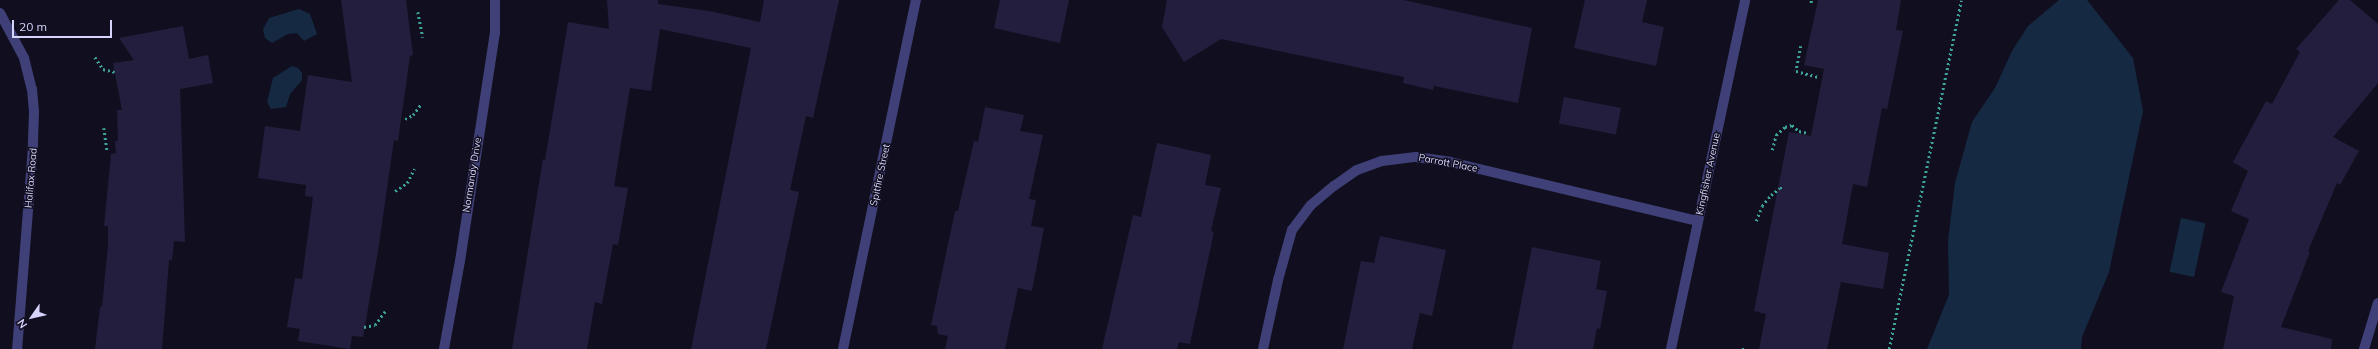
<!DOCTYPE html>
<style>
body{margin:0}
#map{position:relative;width:2378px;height:349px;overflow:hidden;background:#110f1f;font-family:Mulish,sans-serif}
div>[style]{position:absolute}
.water>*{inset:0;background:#152943;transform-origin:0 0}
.building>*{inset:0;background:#231e3e;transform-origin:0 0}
.path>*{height:2.5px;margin-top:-1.25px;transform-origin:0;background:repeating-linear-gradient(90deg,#3ca499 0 2px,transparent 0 5px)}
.minor>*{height:10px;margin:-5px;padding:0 5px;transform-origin:5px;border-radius:5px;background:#404078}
span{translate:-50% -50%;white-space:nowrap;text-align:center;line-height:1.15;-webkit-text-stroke:3px #110f1f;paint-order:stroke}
.street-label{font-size:10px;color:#d5d3fa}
.north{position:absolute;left:12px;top:297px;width:40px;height:40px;-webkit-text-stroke:3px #110f1f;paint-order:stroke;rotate:236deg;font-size:11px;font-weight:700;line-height:16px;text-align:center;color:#d5d3fa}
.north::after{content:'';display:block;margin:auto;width:14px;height:18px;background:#d5d3fa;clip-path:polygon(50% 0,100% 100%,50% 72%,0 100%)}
.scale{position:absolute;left:12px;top:20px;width:100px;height:18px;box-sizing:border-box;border:2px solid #d5d3fa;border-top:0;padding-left:5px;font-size:12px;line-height:14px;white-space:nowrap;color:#d5d3fa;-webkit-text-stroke:3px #110f1f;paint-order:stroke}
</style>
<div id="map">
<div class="water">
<div style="clip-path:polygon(2059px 0,2087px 0,2133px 58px,2143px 111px,2109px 272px,2082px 337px,2081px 349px,1927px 349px,1949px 295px,1948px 241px,1955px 183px,1972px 122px,1995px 88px,2012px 51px,2028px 26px)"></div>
<div style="clip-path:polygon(299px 9px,310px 14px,317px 34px,304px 41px,297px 33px,288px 34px,272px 43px,265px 38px,263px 29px,269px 18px)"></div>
<div style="clip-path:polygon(292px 66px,298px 68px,302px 73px,302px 80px,290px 94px,286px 107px,271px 109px,267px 102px,273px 78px)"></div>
<div style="left:2181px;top:218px;width:25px;height:55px;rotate:12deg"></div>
</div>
<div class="building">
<div style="clip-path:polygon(341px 0,406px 0,413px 55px,410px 56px,398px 141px,394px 140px,378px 251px,363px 337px,352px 336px,350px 349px,298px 341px,300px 329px,287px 327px,295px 278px,302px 279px,313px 197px,305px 196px,306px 185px,258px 178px,265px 126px,300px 131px,308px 75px,352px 82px)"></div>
<div style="clip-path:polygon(607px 0,658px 0,658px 4px,709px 11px,760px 22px,764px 0,839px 0,813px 118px,806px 116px,790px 190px,799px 192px,766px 349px,691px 349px,751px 48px,660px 29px,651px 91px,630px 88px,614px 186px,628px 188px,618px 245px,613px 244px,602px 304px,595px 302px,587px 349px,512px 349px,543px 159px,545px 160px,568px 22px,609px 29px)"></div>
<div style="clip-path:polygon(1000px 0,1069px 0,1060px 43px,994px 28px)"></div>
<div style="clip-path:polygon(1167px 0,1403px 0,1532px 28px,1518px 103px,1434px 86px,1433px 90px,1403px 83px,1404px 77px,1221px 39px,1184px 62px,1162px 27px)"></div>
<div style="clip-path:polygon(1585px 0,1647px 0,1642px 22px,1664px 27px,1656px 66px,1574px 48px)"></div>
<div style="clip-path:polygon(1818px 0,1901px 0,1896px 30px,1903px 31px,1887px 109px,1882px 108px,1867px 187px,1853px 184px,1842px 244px,1889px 253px,1883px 289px,1841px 282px,1827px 349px,1759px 349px,1766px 314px,1754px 311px,1789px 132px,1811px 136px,1824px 69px,1804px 65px)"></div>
<div style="clip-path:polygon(2339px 0,2350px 0,2378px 24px,2378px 83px,2333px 137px,2359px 151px,2340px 185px,2337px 183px,2308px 251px,2310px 252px,2281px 327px,2332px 339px,2331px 349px,2223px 349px,2234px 296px,2221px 292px,2249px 219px,2231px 211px,2248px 171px,2233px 162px,2266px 101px,2272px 104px,2300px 52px,2296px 49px)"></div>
<div style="clip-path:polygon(183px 26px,189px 59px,208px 55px,213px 83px,180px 89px,185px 242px,174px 241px,172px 260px,169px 260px,162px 349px,95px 349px,100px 307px,102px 307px,108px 245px,108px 226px,104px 226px,111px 154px,116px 153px,115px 141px,118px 141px,117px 110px,122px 110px,113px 63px,134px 60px,119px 38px)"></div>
<div style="left:1564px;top:97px;width:58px;height:27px;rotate:11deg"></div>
<div style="clip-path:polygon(985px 107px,1024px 115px,1020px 131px,1043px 135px,1029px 199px,1036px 200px,1031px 226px,1044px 228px,1032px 291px,1018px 288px,1005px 349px,945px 349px,948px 336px,938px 334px,937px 326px,931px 325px,955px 211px,958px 211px,974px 141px,978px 142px)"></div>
<div style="clip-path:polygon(1157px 143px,1211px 155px,1205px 185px,1221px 188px,1211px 231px,1214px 232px,1190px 344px,1179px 342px,1177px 349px,1102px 349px,1133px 215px,1141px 217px)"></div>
<div style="clip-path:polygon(1380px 236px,1446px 250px,1432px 316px,1420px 313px,1412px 349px,1343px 349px,1361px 261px,1374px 263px)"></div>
<div style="clip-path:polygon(1532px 247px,1601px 261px,1596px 289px,1607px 291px,1600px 329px,1597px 328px,1593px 349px,1512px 349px)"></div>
</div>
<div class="path">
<div style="left:1811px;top:3px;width:3px;rotate:-90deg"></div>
<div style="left:418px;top:12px;width:26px;rotate:79deg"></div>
<div style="left:1801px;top:46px;width:25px;rotate:101deg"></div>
<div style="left:1796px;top:71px;width:23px;rotate:15deg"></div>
<div style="left:95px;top:57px;width:14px;rotate:56deg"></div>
<div style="left:103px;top:69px;width:12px;rotate:14deg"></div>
<div style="left:405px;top:119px;width:9px;rotate:-27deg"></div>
<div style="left:413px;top:115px;width:14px;rotate:-54deg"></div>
<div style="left:104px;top:128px;width:22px;rotate:82deg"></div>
<div style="left:1772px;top:150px;width:16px;rotate:-75deg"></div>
<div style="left:1776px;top:135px;width:12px;rotate:-42deg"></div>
<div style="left:1785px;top:127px;width:7px;rotate:-16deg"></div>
<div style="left:1792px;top:125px;width:9px;rotate:41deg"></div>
<div style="left:1799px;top:131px;width:9px;rotate:13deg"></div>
<div style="left:395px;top:191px;width:14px;rotate:-34deg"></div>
<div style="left:407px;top:183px;width:16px;rotate:-63deg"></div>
<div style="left:1756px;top:221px;width:16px;rotate:-68deg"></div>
<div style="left:1762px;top:206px;width:14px;rotate:-51deg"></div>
<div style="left:1771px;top:195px;width:11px;rotate:-38deg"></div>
<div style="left:1780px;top:188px;width:5px"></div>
<div style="left:364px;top:327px;width:11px;rotate:-10deg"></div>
<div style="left:375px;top:325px;width:17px;rotate:-54deg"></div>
<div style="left:1742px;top:349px;width:2px"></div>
<div style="left:1889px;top:349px;width:356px;rotate:-78.3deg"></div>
</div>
<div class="minor">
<div style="left:0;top:13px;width:51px;rotate:61.9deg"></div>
<div style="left:24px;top:58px;width:32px;rotate:76deg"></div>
<div style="left:32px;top:89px;width:23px;rotate:85deg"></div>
<div style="left:34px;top:112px;width:35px;rotate:92deg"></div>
<div style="left:33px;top:147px;width:203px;rotate:94.5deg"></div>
<div style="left:444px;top:349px;width:89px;rotate:-79.7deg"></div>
<div style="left:460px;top:261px;width:231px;rotate:-81.3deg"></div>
<div style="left:495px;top:33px;width:33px;rotate:-90deg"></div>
<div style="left:843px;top:349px;width:357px;rotate:-78.2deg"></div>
<div style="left:1263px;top:349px;width:71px;rotate:-77.7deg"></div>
<div style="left:1278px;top:280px;width:52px;rotate:-74.4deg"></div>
<div style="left:1292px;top:230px;width:31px;rotate:-53deg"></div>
<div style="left:1311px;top:205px;width:30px;rotate:-40deg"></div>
<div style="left:1334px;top:186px;width:28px;rotate:-35deg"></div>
<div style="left:1357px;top:170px;width:27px;rotate:-20deg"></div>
<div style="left:1382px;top:161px;width:34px;rotate:-7deg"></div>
<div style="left:1416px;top:157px;width:34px;rotate:8deg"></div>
<div style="left:1450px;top:162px;width:255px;rotate:13.4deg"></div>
<div style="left:1671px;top:349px;width:357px;rotate:-78deg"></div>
<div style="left:2364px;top:349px;width:48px;rotate:-73.1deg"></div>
</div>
<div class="street-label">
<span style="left:1448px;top:163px;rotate:11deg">Parrott Place</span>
<span style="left:1708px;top:174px;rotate:-78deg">Kingfisher Avenue</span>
<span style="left:472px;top:175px;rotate:-81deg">Normandy Drive</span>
<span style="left:880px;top:175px;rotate:-78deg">Spitfire Street</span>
<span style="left:31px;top:178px;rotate:-85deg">Halifax Road</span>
</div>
<div class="north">N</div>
<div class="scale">20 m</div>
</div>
